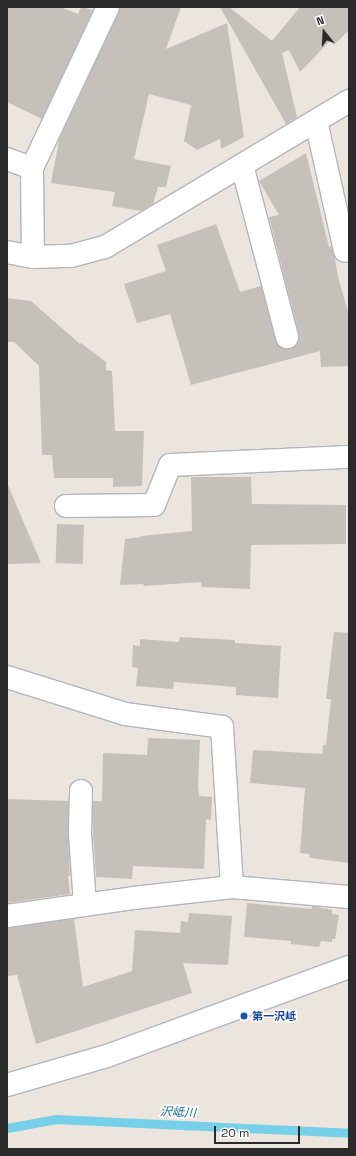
<!DOCTYPE html>
<meta charset="utf-8">
<style>
body{margin:0}
#map{position:relative;width:356px;height:1156px;overflow:hidden;background:#ece5de;font-family:"Space Grotesk","Noto Sans JP",sans-serif}
div>[style]{position:absolute}
.stream>*{height:9px;margin:-4.5px;padding:0 4.5px;transform-origin:4.5px;border-radius:4.5px;background:#76d0ea}
.building>*{inset:0;background:#c5c0b9;transform-origin:0 0}
.roads{filter:drop-shadow(1px 0 #b1b5be) drop-shadow(-1px 0 #b1b5be) drop-shadow(0 1px #b1b5be) drop-shadow(0 -1px #b1b5be)}
.street>*{height:22px;margin:-11px;padding:0 11px;transform-origin:11px;border-radius:11px;background:#fff}
.secondary>*{height:22px;margin:-11px;padding:0 11px;transform-origin:11px;border-radius:11px;background:#fff}
.dots>*{width:11px;height:11px;translate:-50% -50%;box-sizing:border-box;border:2px solid #fff;border-radius:50%}
span{translate:-50% -50%;white-space:nowrap;text-align:center;line-height:1.15;-webkit-text-stroke:3px #fff;paint-order:stroke}
.transit-label{font-size:11px;color:#164399;font-weight:700}
.left{translate:0 -50%;text-align:left}
.water-label{font-size:12px;color:#137097;font-style:italic}
.frame{position:absolute;inset:0;border:8px solid #2b2b2b;pointer-events:none}
.north{position:absolute;left:304px;top:12px;width:40px;height:40px;-webkit-text-stroke:3px #fff;paint-order:stroke;rotate:342deg;font-size:11px;font-weight:700;line-height:16px;text-align:center;color:#2b2b2b}
.north::after{content:'';display:block;margin:auto;width:14px;height:18px;background:#2b2b2b;clip-path:polygon(50% 0,100% 100%,50% 72%,0 100%)}
.scale{position:absolute;left:214px;top:1126px;width:86px;height:18px;box-sizing:border-box;border:2px solid #2b2b2b;border-top:0;padding-left:5px;font-size:12px;line-height:14px;white-space:nowrap;color:#2b2b2b;-webkit-text-stroke:3px #fff;paint-order:stroke}
</style>
<div id="map">
<div class="stream">
<div style="left:7px;top:1128px;width:50px;rotate:-10.4deg"></div>
<div style="left:56px;top:1119px;width:293px;rotate:2.7deg"></div>
</div>
<div class="building">
<div style="clip-path:polygon(7px 7px,60px 7px,78px 14px,81px 7px,93px 10px,42px 119px,7px 102px)"></div>
<div style="clip-path:polygon(121px 7px,181px 7px,166px 49px,227px 23px,244px 137px,221px 149px,220px 139px,197px 150px,184px 141px,191px 105px,149px 94px,134px 159px,171px 166px,166px 187px,158px 187px,153px 204px,141px 211px,112px 206px,115px 192px,51px 183px,59px 140px)"></div>
<div style="clip-path:polygon(220px 7px,229px 7px,272px 41px,300px 7px,349px 7px,349px 30px,334px 45px,330px 41px,300px 72px,289px 50px,282px 53px,297px 117px,286px 124px)"></div>
<div style="clip-path:polygon(306px 153px,329px 247px,331px 246px,335px 259px,338px 277px,349px 315px,349px 366px,321px 367px,320px 351px,191px 385px,170px 314px,137px 323px,124px 284px,166px 271px,157px 245px,216px 224px,240px 292px,261px 286px,278px 345px,284px 349px,291px 349px,295px 346px,299px 341px,299px 334px,269px 217px,279px 215px,259px 181px)"></div>
<div style="clip-path:polygon(7px 298px,31px 301px,80px 344px,81px 343px,106px 362px,106px 370px,112px 371px,115px 431px,144px 431px,142px 486px,113px 487px,113px 478px,54px 478px,52px 455px,42px 455px,39px 366px,14px 342px,7px 342px)"></div>
<div style="clip-path:polygon(191px 477px,251px 477px,252px 504px,346px 505px,346px 544px,251px 545px,250px 589px,202px 587px,201px 582px,144px 586px,143px 584px,120px 585px,125px 539px,141px 537px,141px 536px,192px 531px)"></div>
<div style="clip-path:polygon(7px 483px,41px 563px,7px 564px)"></div>
<div style="left:57px;top:524px;width:27px;height:39px;rotate:2deg"></div>
<div style="clip-path:polygon(334px 632px,349px 633px,349px 863px,310px 858px,309px 854px,300px 853px,305px 788px,250px 783px,253px 750px,322px 754px,323px 745px,326px 745px,331px 699px,326px 699px)"></div>
<div style="clip-path:polygon(180px 637px,235px 640px,235px 643px,281px 646px,278px 698px,236px 695px,236px 687px,174px 682px,173px 689px,136px 686px,138px 668px,132px 667px,133px 645px,140px 646px,140px 639px,179px 642px)"></div>
<div style="clip-path:polygon(148px 738px,200px 740px,198px 787px,199px 796px,212px 797px,211px 820px,206px 819px,204px 869px,133px 866px,132px 879px,96px 877px,93px 833px,93px 801px,102px 801px,103px 753px,147px 755px)"></div>
<div style="clip-path:polygon(7px 799px,68px 801px,68px 834px,70px 876px,68px 876px,70px 894px,7px 903px)"></div>
<div style="clip-path:polygon(247px 903px,312px 909px,312px 906px,332px 910px,332px 914px,339px 915px,335px 939px,332px 939px,332px 942px,321px 941px,319px 947px,291px 944px,291px 941px,244px 937px)"></div>
<div style="clip-path:polygon(189px 913px,232px 916px,228px 965px,183px 963px,192px 993px,36px 1044px,17px 975px,7px 976px,7px 928px,74px 919px,83px 987px,132px 971px,135px 930px,180px 933px,181px 921px,188px 922px)"></div>
</div>
<div class="roads">
<div class="street">
<div style="left:316px;top:121px;width:133px;rotate:77.4deg"></div>
<div style="left:7px;top:159px;width:27px;rotate:20deg"></div>
<div style="left:32px;top:168px;width:89px;rotate:89.4deg"></div>
<div style="left:242px;top:165px;width:178px;rotate:75.3deg"></div>
<div style="left:32px;top:168px;width:178px;rotate:-64.7deg"></div>
<div style="left:7px;top:252px;width:26px;rotate:11deg"></div>
<div style="left:33px;top:257px;width:38px;rotate:-2deg"></div>
<div style="left:71px;top:256px;width:35px;rotate:-15deg"></div>
<div style="left:105px;top:247px;width:284px;rotate:-30.9deg"></div>
<div style="left:66px;top:506px;width:88px;rotate:-0.7deg"></div>
<div style="left:154px;top:505px;width:43px;rotate:-68.2deg"></div>
<div style="left:170px;top:465px;width:179px;rotate:-2.6deg"></div>
<div style="left:7px;top:677px;width:124px;rotate:17.4deg"></div>
<div style="left:125px;top:714px;width:98px;rotate:7.6deg"></div>
<div style="left:222px;top:727px;width:160px;rotate:86.4deg"></div>
<div style="left:81px;top:791px;width:42px;rotate:91.4deg"></div>
<div style="left:80px;top:833px;width:72px;rotate:86deg"></div>
</div>
<div class="secondary">
<div style="left:7px;top:916px;width:127px;rotate:-8.1deg"></div>
<div style="left:133px;top:898px;width:100px;rotate:-6.3deg"></div>
<div style="left:232px;top:887px;width:117px;rotate:4.9deg"></div>
<div style="left:7px;top:1085px;width:104px;rotate:-16.2deg"></div>
<div style="left:107px;top:1056px;width:258px;rotate:-20.2deg"></div>
</div>
</div>
<div class="dots">
<div style="left:244px;top:1016px;background:#1a4fb4"></div>
</div>
<div class="transit-label">
<span class="left" style="left:252px;top:1016px">第一沢岻</span>
</div>
<div class="water-label">
<span style="left:178px;top:1113px;rotate:3deg">沢岻川</span>
</div>
<div class="frame"></div>
<div class="north">N</div>
<div class="scale">20 m</div>
</div>
